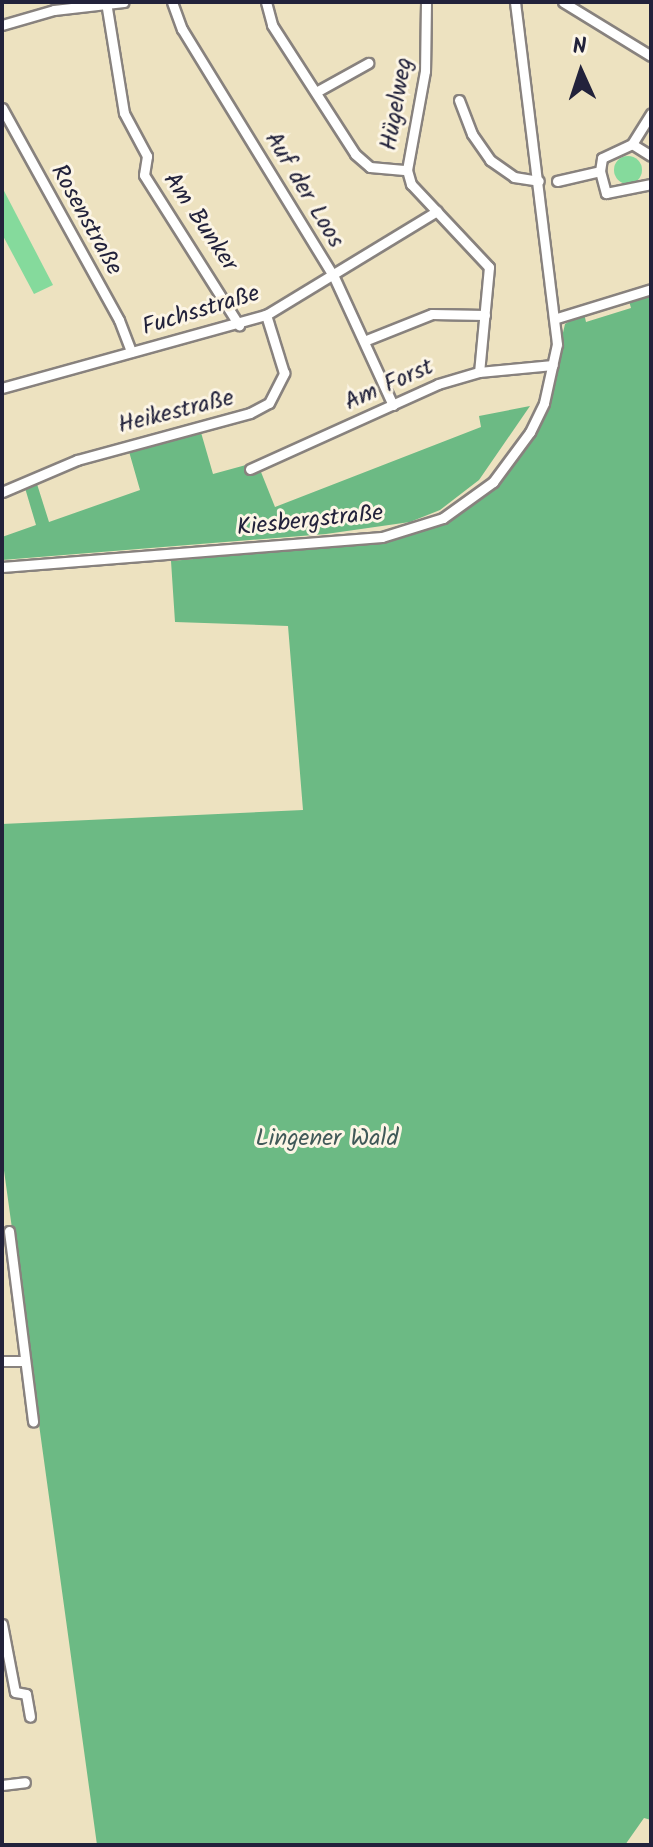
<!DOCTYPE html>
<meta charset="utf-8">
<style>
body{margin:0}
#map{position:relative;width:653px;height:1847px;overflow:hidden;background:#ede2c0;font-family:Kalam,sans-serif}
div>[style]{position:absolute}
.green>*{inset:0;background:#85da9c}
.round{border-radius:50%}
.forest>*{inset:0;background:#6cba84}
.roads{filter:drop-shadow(2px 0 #88827e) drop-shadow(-2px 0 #88827e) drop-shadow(0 2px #88827e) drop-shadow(0 -2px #88827e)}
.minor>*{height:9px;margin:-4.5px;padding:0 4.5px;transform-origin:4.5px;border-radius:4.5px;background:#fff}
span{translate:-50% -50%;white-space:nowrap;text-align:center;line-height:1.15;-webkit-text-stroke:6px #fcf5e5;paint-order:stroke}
.street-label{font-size:24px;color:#22223b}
.park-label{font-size:24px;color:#405958}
.frame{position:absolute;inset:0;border:4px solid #22223b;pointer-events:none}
.north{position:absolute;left:541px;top:32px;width:80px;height:80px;-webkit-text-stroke:6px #fcf5e5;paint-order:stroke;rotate:357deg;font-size:22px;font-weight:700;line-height:32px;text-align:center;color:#22223b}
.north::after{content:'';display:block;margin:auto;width:28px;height:36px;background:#22223b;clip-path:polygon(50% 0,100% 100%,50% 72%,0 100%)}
</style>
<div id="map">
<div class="green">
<div class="round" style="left:614px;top:156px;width:28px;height:28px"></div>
<div style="clip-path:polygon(2px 187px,53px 285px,34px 294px,2px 234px)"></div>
</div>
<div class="forest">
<div style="clip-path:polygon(651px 292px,651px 1820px,644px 1818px,625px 1845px,97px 1845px,2px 1156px,2px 824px,303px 810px,288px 626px,175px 622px,171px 561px,384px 542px,445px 521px,493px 482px,547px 403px,565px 324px,584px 313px,586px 322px,631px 308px,629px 301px)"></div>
<div style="clip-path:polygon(530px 406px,479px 480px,440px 510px,410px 522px,326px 534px,2px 560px,2px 537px,36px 525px,25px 488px,37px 484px,49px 522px,140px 490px,128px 448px,200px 429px,213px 474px,257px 462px,275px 507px,481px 427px,479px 416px)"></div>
</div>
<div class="roads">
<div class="minor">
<div style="left:106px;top:2px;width:112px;rotate:80.8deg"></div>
<div style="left:124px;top:113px;width:49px;rotate:61.9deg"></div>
<div style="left:147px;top:156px;width:19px;rotate:99deg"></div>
<div style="left:144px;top:175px;width:178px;rotate:57.7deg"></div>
<div style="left:172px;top:2px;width:29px;rotate:70deg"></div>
<div style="left:182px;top:29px;width:291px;rotate:58.5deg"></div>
<div style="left:334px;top:277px;width:141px;rotate:65.3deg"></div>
<div style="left:266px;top:2px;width:24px;rotate:75deg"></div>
<div style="left:272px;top:25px;width:153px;rotate:57.2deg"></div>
<div style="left:355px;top:154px;width:20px;rotate:41deg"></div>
<div style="left:370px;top:167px;width:37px;rotate:5deg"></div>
<div style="left:426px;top:2px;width:69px;rotate:90.8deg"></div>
<div style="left:425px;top:71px;width:101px;rotate:100.3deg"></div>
<div style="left:407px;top:170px;width:15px;rotate:74deg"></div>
<div style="left:411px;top:184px;width:114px;rotate:46.8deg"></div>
<div style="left:489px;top:267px;width:105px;rotate:95.4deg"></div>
<div style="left:563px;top:2px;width:103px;rotate:31.5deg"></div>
<div style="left:2px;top:25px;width:54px;rotate:-16.1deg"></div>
<div style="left:54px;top:10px;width:70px;rotate:-6.5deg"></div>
<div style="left:316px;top:92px;width:60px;rotate:-29.1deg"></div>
<div style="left:459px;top:100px;width:36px;rotate:69deg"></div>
<div style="left:472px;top:134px;width:32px;rotate:55deg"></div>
<div style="left:490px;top:160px;width:29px;rotate:35deg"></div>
<div style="left:514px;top:177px;width:25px;rotate:9deg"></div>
<div style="left:2px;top:108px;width:242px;rotate:61.1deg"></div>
<div style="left:119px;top:320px;width:34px;rotate:69deg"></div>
<div style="left:632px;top:144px;width:22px;rotate:32deg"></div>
<div style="left:600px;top:171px;width:23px;rotate:75deg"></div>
<div style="left:606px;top:193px;width:46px;rotate:-11.3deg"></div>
<div style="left:557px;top:181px;width:44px;rotate:-13.1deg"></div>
<div style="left:600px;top:171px;width:13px;rotate:-81deg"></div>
<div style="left:602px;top:158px;width:33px;rotate:-25deg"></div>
<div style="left:632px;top:144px;width:36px;rotate:-58deg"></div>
<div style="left:557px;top:318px;width:98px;rotate:-17.1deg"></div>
<div style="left:364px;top:341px;width:73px;rotate:-21.7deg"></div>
<div style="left:432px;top:314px;width:53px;rotate:1.1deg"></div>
<div style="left:2px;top:388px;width:274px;rotate:-15.5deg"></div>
<div style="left:266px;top:315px;width:200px;rotate:-31.3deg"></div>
<div style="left:250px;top:469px;width:206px;rotate:-24.3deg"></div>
<div style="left:438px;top:384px;width:43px;rotate:-16.3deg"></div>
<div style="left:479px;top:372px;width:74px;rotate:-5.4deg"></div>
<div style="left:2px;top:492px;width:82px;rotate:-23.1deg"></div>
<div style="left:77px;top:460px;width:179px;rotate:-15.2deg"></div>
<div style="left:250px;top:413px;width:21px;rotate:-28deg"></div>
<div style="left:269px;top:403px;width:34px;rotate:-63deg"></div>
<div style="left:284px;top:373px;width:61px;rotate:-107.2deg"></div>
<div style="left:2px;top:567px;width:381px;rotate:-4.5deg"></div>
<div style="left:382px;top:537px;width:64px;rotate:-17.3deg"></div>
<div style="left:443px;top:518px;width:62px;rotate:-35.8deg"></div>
<div style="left:493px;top:482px;width:62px;rotate:-53.5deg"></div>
<div style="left:530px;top:432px;width:32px;rotate:-64deg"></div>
<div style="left:544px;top:403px;width:60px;rotate:-77.6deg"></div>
<div style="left:557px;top:344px;width:345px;rotate:-97deg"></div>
<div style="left:9px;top:1231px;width:192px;rotate:82.8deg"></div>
<div style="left:2px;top:1361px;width:22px"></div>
<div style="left:2px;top:1624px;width:69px;rotate:79.2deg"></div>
<div style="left:15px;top:1692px;width:11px;rotate:10deg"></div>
<div style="left:26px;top:1694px;width:23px;rotate:80deg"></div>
<div style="left:2px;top:1785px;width:23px;rotate:-7deg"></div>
</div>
</div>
<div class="street-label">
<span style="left:397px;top:104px;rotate:-80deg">Hügelweg</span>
<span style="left:304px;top:190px;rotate:59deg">Auf der Loos</span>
<span style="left:86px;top:220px;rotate:61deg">Rosenstraße</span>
<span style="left:200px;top:222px;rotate:56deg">Am Bunker</span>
<span style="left:201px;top:311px;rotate:-17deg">Fuchsstraße</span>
<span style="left:389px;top:385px;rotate:-24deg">Am Forst</span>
<span style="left:176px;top:412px;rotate:-14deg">Heikestraße</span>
<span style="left:310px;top:521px;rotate:-6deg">Kiesbergstraße</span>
</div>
<div class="park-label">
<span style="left:327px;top:1139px">Lingener Wald</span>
</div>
<div class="frame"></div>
<div class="north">N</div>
</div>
